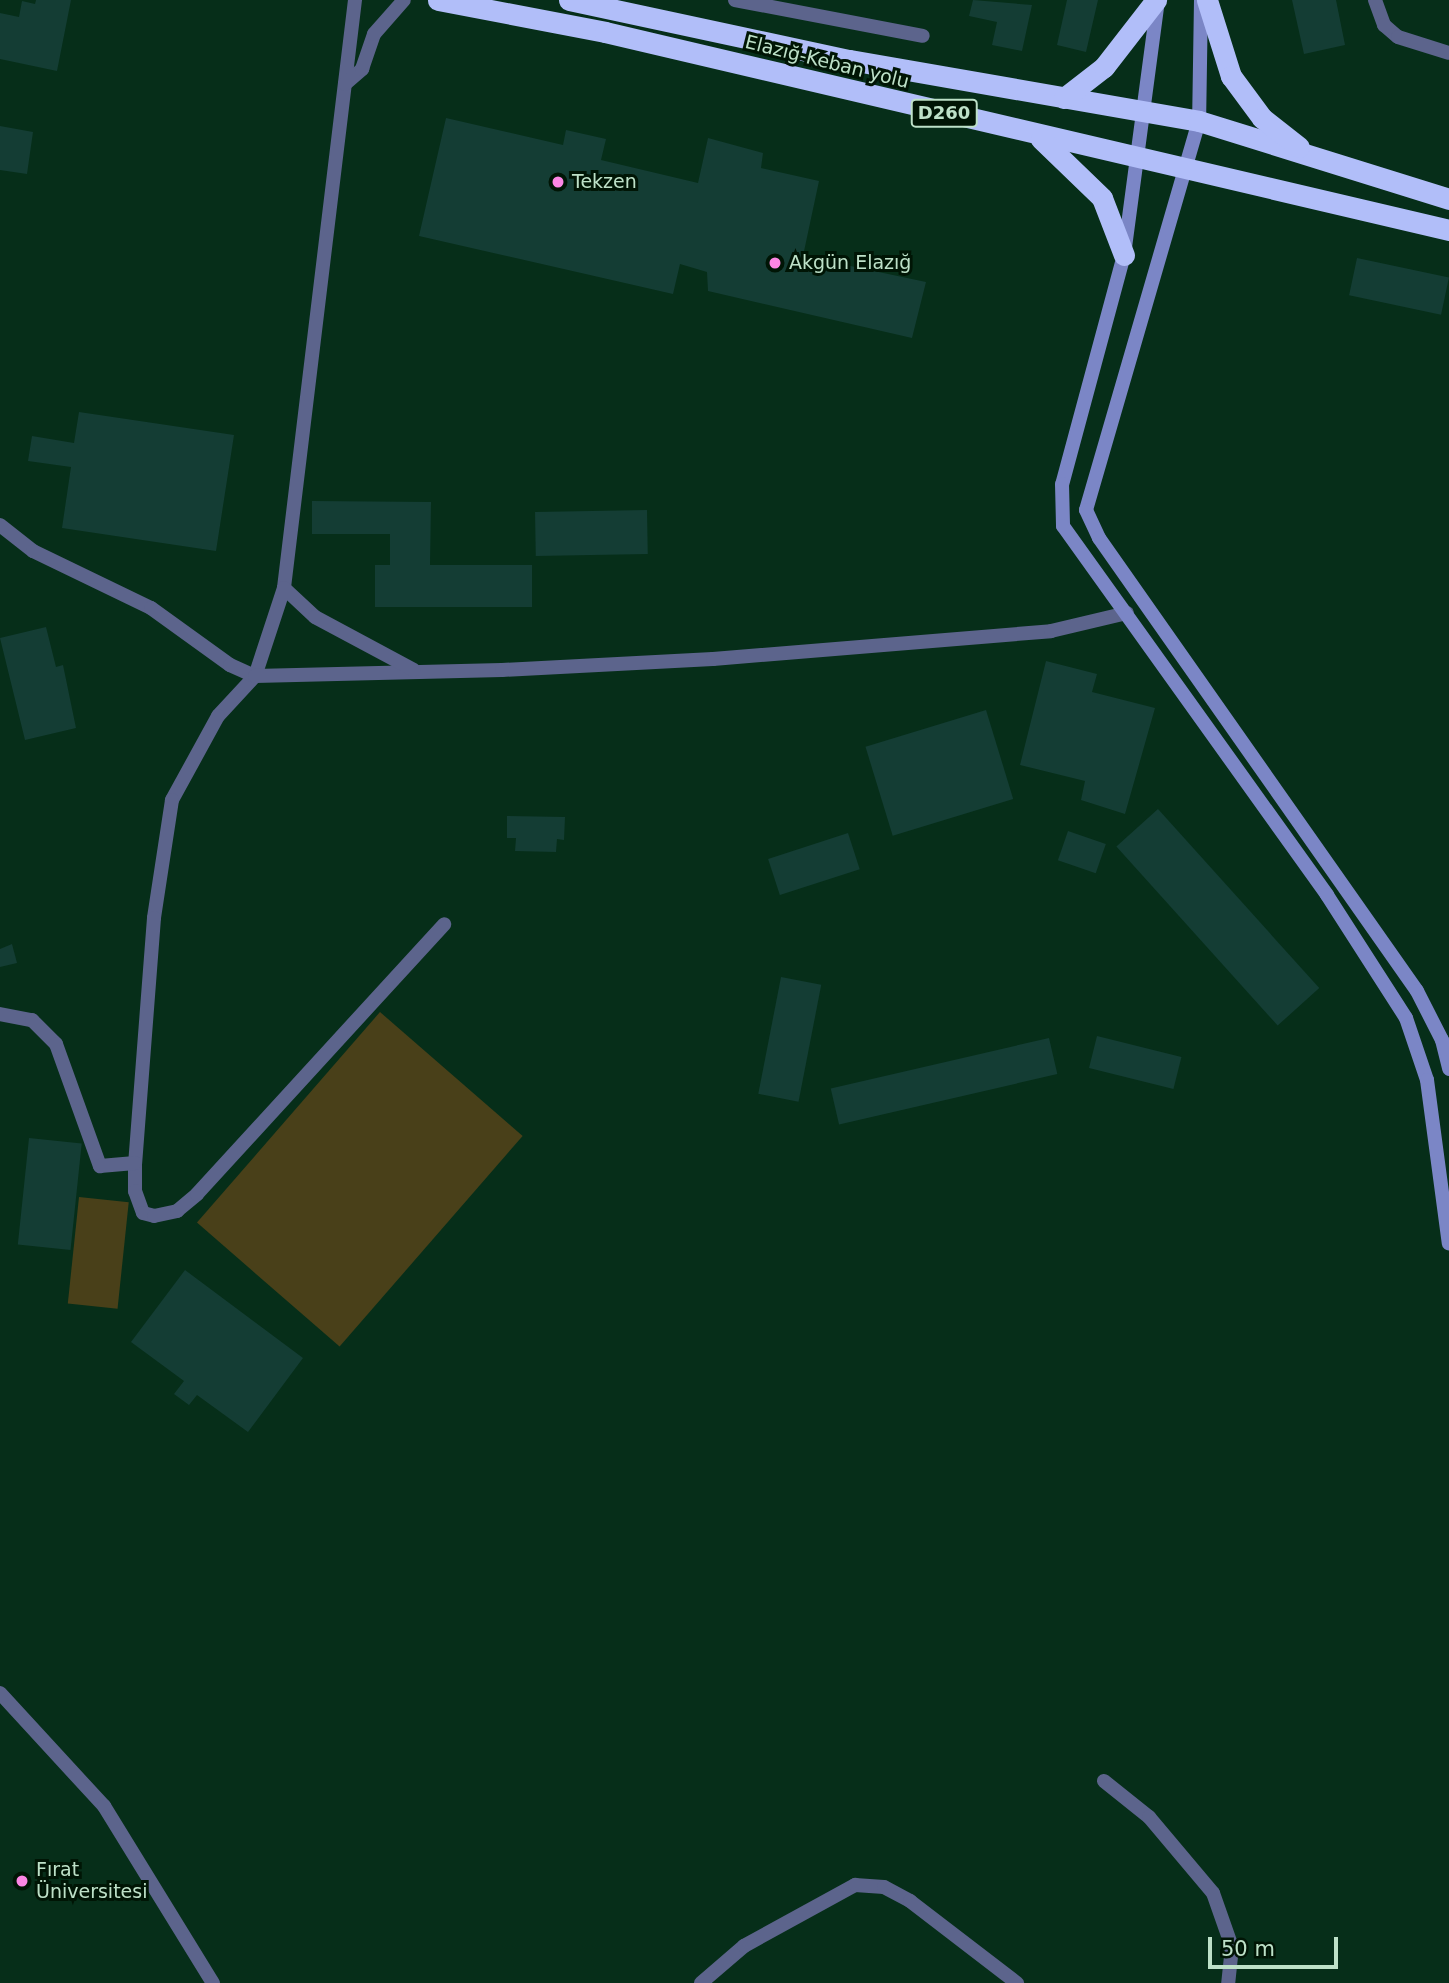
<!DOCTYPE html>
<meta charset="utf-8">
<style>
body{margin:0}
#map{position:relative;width:1449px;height:1983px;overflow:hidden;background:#062e19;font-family:"DejaVu Sans",sans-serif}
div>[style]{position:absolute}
.green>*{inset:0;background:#494019;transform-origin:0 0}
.building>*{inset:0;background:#143d34;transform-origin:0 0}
.street>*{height:14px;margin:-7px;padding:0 7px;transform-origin:7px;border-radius:7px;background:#5c648c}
.secondary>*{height:14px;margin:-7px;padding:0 7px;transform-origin:7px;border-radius:7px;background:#7b86c6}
.highway>*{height:21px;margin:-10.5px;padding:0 10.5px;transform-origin:10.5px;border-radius:10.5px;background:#b1bef9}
.dots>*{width:19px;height:19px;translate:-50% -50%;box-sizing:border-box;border:4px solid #001505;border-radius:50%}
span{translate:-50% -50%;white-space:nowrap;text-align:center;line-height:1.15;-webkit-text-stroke:6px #001505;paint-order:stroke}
.shield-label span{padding:2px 5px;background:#001505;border:2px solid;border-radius:5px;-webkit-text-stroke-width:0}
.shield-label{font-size:18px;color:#bde1c8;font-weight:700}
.street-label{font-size:19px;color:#bde1c8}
.poi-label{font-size:19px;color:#bde1c8}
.left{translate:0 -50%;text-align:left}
.scale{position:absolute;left:1208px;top:1937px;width:130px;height:32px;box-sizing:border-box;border:4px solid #bde1c8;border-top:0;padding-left:9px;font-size:21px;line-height:24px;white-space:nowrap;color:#bde1c8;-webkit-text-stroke:5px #001505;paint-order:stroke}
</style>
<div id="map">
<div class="green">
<div style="left:380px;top:1012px;width:189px;height:279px;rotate:41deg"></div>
<div style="left:79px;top:1197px;width:50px;height:107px;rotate:6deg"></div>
</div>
<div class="building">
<div style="clip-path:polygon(36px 0,71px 0,57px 71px,0 59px,0 13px,19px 17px,22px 1px,35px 4px)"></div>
<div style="clip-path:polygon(973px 0,1032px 5px,1022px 51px,992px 45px,997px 22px,969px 16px)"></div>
<div style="clip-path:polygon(1067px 0,1098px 0,1086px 52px,1057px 45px)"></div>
<div style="clip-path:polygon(1292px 0,1336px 0,1345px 45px,1304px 54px)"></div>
<div style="clip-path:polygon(446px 118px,563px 145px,566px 130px,606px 139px,601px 160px,698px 183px,708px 138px,763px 153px,761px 168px,819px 181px,803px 256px,926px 282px,912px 338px,708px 291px,707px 272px,680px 264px,673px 294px,419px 236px)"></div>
<div style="clip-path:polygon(0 126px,33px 132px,27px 174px,0 170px)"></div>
<div style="left:1357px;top:258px;width:94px;height:38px;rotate:12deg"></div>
<div style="clip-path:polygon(79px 412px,234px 435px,216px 551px,62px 528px,71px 467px,28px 461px,32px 436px,74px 443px)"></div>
<div style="clip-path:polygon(312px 501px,431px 502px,430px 565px,532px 565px,532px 607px,375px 607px,375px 565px,390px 565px,390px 534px,312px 534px)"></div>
<div style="left:647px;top:510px;width:44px;height:112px;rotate:89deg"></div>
<div style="clip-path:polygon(46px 627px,56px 667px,63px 665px,76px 728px,25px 740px,0 638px)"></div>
<div style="clip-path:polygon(1046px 661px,1097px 674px,1092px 692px,1155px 708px,1125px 814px,1081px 800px,1085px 781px,1020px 765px)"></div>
<div style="left:986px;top:710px;width:93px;height:126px;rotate:73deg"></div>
<div style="left:1158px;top:809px;width:241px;height:56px;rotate:48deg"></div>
<div style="clip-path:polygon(507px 816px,565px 817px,564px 840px,557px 839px,556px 852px,515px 851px,516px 838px,507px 838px)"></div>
<div style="left:1068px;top:831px;width:40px;height:31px;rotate:19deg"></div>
<div style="left:848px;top:833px;width:38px;height:84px;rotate:72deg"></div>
<div style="clip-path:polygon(12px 944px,17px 963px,0 967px,0 949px)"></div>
<div style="left:781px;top:977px;width:41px;height:119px;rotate:11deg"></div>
<div style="left:1097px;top:1036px;width:87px;height:33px;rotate:14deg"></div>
<div style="left:1049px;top:1038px;width:37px;height:224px;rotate:77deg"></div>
<div style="left:29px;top:1138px;width:53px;height:107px;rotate:6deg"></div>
<div style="clip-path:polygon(185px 1270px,303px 1358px,248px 1432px,197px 1395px,189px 1405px,174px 1394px,184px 1381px,131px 1342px)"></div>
</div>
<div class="street">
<div style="left:355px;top:0;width:592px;rotate:96.89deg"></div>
<div style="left:284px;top:588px;width:93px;rotate:108.2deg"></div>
<div style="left:255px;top:676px;width:54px;rotate:132.8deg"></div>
<div style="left:218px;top:716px;width:96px;rotate:118.7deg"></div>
<div style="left:172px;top:800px;width:119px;rotate:98.7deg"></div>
<div style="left:154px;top:918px;width:246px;rotate:94.4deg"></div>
<div style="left:135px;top:1163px;width:28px;rotate:90deg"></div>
<div style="left:135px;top:1191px;width:23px;rotate:70deg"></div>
<div style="left:143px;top:1213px;width:11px;rotate:15deg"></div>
<div style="left:154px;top:1216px;width:24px;rotate:-12deg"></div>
<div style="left:177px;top:1211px;width:26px;rotate:-40deg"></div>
<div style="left:197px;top:1194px;width:366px;rotate:-47.5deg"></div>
<div style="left:735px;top:0;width:191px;rotate:10.8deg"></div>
<div style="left:1375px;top:0;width:27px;rotate:70deg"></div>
<div style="left:1384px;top:25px;width:18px;rotate:41deg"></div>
<div style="left:1398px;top:37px;width:53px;rotate:17.4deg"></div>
<div style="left:345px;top:84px;width:23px;rotate:-41deg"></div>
<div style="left:362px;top:69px;width:37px;rotate:-71deg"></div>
<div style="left:374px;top:34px;width:45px;rotate:-48.6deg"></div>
<div style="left:0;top:525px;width:42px;rotate:38.2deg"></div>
<div style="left:33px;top:551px;width:131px;rotate:25.8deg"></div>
<div style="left:151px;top:608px;width:97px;rotate:35.8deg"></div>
<div style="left:230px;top:665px;width:27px;rotate:24deg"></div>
<div style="left:255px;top:676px;width:247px;rotate:-1.4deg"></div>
<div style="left:502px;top:670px;width:211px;rotate:-3deg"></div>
<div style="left:713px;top:659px;width:339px;rotate:-4.7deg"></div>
<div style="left:1051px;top:631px;width:78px;rotate:-13.3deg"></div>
<div style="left:284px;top:588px;width:42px;rotate:43.1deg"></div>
<div style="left:315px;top:617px;width:112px;rotate:28.2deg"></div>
<div style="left:0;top:1014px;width:33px;rotate:11deg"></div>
<div style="left:32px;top:1020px;width:34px;rotate:45deg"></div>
<div style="left:56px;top:1044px;width:130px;rotate:70.2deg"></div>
<div style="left:100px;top:1166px;width:35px;rotate:-5deg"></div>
<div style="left:0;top:1693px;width:154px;rotate:47.4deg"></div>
<div style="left:104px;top:1806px;width:208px;rotate:58.4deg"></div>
<div style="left:1104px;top:1781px;width:58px;rotate:38.7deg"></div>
<div style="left:1149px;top:1817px;width:99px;rotate:49.9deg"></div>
<div style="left:1213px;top:1893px;width:57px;rotate:70.6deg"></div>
<div style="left:1232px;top:1947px;width:36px;rotate:96deg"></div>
<div style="left:701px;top:1983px;width:57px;rotate:-40.7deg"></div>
<div style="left:744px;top:1946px;width:127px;rotate:-28.8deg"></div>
<div style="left:855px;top:1885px;width:29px;rotate:4deg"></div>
<div style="left:884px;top:1887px;width:30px;rotate:28deg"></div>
<div style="left:910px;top:1901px;width:135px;rotate:37.5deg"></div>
</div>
<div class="secondary">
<div style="left:1158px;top:0;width:257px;rotate:97.6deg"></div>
<div style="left:1124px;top:255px;width:237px;rotate:105.1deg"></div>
<div style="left:1062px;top:484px;width:42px;rotate:88.6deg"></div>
<div style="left:1063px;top:526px;width:454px;rotate:54.4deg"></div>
<div style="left:1327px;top:895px;width:146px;rotate:57.3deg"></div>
<div style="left:1406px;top:1018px;width:65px;rotate:71.3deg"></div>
<div style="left:1427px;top:1080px;width:165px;rotate:82.4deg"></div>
<div style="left:1201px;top:0;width:121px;rotate:90.9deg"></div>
<div style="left:1199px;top:121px;width:405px;rotate:106.2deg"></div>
<div style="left:1086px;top:510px;width:31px;rotate:65deg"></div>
<div style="left:1099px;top:538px;width:553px;rotate:54.93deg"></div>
<div style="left:1417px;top:991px;width:55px;rotate:63deg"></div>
<div style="left:1442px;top:1040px;width:30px;rotate:76deg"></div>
</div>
<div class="highway">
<div style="left:438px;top:0;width:170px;rotate:10.8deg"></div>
<div style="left:605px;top:32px;width:867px;rotate:13.2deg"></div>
<div style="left:569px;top:0;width:287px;rotate:12.1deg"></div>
<div style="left:850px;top:60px;width:354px;rotate:9.9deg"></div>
<div style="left:1199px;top:121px;width:262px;rotate:17.3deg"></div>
<div style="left:1207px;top:0;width:80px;rotate:72.5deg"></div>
<div style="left:1231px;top:76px;width:52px;rotate:53.6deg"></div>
<div style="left:1262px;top:118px;width:47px;rotate:38.1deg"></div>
<div style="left:1064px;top:98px;width:51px;rotate:-37.8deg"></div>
<div style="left:1104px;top:67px;width:85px;rotate:-52.2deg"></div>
<div style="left:1041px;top:139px;width:85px;rotate:44deg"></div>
<div style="left:1102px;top:198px;width:61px;rotate:68.9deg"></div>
</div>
<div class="dots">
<div style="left:558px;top:182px;background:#fc86e4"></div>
<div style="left:775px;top:263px;background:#fc86e4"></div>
<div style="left:22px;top:1881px;background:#fc86e4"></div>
</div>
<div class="shield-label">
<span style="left:944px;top:113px">D260</span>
</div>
<div class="street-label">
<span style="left:827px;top:62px;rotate:14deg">Elazığ-Keban yolu</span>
</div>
<div class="poi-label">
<span class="left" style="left:572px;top:182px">Tekzen</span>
<span class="left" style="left:789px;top:263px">Akgün Elazığ</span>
<span class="left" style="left:36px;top:1881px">Fırat<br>Üniversitesi</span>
</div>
<div class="scale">50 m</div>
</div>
